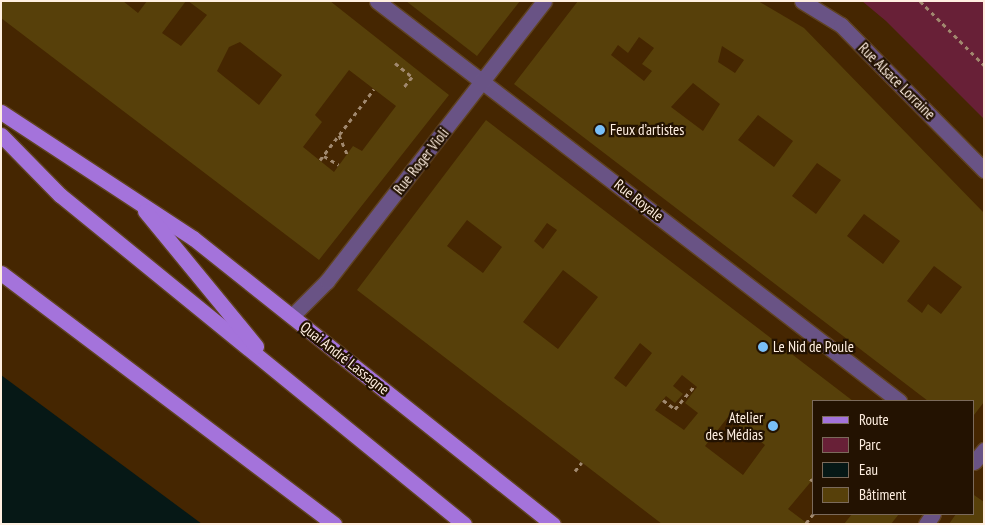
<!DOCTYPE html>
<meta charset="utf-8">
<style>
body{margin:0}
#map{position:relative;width:985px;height:525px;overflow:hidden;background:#452601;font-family:"PT Sans Narrow",sans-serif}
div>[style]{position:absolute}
.green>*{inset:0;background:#682037}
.water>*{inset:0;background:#061816}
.building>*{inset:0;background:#57400a}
.path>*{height:3px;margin-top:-1.5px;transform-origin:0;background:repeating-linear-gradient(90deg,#a1896f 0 4px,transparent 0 8px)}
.roads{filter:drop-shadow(1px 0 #5f4220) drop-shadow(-1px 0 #5f4220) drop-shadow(0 1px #5f4220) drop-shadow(0 -1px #5f4220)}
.minor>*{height:15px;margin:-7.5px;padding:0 7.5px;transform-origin:7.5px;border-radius:7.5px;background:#695385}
.major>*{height:15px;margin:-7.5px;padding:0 7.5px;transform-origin:7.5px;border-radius:7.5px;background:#a473db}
.dots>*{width:14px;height:14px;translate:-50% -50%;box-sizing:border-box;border:2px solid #231201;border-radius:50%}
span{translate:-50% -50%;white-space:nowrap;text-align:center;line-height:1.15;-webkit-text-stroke:4.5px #231201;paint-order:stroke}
.street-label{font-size:15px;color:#ffefe1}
.poi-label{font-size:15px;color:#ffefe1}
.left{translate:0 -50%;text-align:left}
.right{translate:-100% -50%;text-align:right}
.frame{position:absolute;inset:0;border:2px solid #ffefe1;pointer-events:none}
.legend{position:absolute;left:812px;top:400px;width:162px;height:115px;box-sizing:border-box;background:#231201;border:1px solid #7b6a5b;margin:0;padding:6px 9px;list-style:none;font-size:15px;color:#ffefe1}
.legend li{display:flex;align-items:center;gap:10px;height:25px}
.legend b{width:25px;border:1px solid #7b6a5b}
</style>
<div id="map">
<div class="green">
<div style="clip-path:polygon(862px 1px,984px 1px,984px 119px,886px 21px)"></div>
</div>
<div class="water">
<div style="clip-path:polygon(1px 375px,202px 524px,1px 524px)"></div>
</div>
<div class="building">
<div style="clip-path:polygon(evenodd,1px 1px,123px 1px,138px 13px,147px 1px,186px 1px,162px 33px,181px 46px,207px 15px,188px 1px,330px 1px,449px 95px,319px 260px,1px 18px,1px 1px,240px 42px,282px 75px,259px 105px,217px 71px,229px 47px,240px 42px,1px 1px,349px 70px,396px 106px,362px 151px,353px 146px,334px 172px,303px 147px,322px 122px,315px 115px,349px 70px)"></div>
<div style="clip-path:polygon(406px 1px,520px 1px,477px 56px)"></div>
<div style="clip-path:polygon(evenodd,578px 1px,758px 1px,804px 28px,984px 213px,984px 402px,974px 415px,974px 401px,928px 401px,514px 84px,578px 1px,639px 37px,654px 48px,642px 64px,652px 71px,644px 81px,611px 55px,618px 45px,628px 53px,639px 37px,578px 1px,722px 46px,744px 60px,735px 73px,718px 62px,722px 46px,578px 1px,693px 83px,720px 104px,703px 131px,671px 107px,693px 83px,578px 1px,758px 115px,793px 141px,774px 167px,738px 140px,758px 115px,578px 1px,817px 163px,841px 180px,816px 214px,792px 196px,817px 163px,578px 1px,864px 214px,900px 241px,883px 264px,847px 236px,864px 214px,578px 1px,934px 266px,962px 287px,941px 314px,928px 304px,922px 313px,907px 301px,934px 266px)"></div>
<div style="clip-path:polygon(evenodd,486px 120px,853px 401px,814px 401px,814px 478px,788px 509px,808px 524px,662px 524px,357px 290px,486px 120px,467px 220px,502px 247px,483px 273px,447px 246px,467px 220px,486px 120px,547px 223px,557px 230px,543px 249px,534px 241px,547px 223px,486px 120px,563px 270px,598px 297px,558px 349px,523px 322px,563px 270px,486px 120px,640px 343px,652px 353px,626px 387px,614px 378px,640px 343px,486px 120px,682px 375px,697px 387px,685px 403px,698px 413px,684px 430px,655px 410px,666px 396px,675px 403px,683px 394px,673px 386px,682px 375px,486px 120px,728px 417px,765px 445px,743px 475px,705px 446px,728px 417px)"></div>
<div style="clip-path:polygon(974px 495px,984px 502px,984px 524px,949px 524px,956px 514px,974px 514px)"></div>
<div style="clip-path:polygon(852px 514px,899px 514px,891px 524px,844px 524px)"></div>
</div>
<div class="path">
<div style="left:920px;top:1px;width:91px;rotate:45deg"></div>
<div style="left:395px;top:63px;width:22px;rotate:39deg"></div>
<div style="left:412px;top:77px;width:13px;rotate:129deg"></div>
<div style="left:339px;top:135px;width:21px;rotate:67deg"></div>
<div style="left:324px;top:156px;width:17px;rotate:31deg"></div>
<div style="left:320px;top:160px;width:89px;rotate:-52.7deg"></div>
<div style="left:663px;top:400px;width:15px;rotate:37deg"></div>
<div style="left:675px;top:409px;width:31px;rotate:-50deg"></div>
<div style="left:575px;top:471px;width:11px;rotate:-52deg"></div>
<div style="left:810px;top:479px;width:4px;rotate:27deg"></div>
<div style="left:806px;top:523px;width:13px;rotate:-51deg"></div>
</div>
<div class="roads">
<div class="minor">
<div style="left:377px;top:1px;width:658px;rotate:37.46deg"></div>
<div style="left:802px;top:1px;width:46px;rotate:31.6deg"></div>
<div style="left:841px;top:25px;width:204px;rotate:45.4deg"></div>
<div style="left:292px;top:316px;width:49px;rotate:-45deg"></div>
<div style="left:327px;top:281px;width:354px;rotate:-52.2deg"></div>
<div style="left:974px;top:462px;width:16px;rotate:-50deg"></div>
<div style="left:926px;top:524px;width:12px;rotate:-55deg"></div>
</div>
<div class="major">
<div style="left:1px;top:112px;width:230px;rotate:33.3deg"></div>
<div style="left:193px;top:238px;width:460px;rotate:38.5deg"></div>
<div style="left:1px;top:135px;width:84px;rotate:45.5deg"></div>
<div style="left:60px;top:195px;width:521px;rotate:39.16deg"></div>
<div style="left:145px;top:211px;width:175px;rotate:50.6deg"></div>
<div style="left:1px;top:273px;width:417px;rotate:37deg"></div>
</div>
</div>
<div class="dots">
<div style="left:600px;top:130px;background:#79bff8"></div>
<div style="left:763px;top:347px;background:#79bff8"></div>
<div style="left:773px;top:426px;background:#79bff8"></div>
</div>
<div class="street-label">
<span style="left:897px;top:81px;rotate:45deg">Rue Alsace Lorraine</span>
<span style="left:421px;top:161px;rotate:-52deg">Rue Roger Violi</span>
<span style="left:639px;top:200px;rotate:38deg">Rue Royale</span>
<span style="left:345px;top:358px;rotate:38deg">Quai André Lassagne</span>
</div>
<div class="poi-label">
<span class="left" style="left:610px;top:130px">Feux d’artistes</span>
<span class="left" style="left:773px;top:347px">Le Nid de Poule</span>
<span class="right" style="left:763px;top:426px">Atelier<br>des Médias</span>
</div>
<div class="frame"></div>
<ul class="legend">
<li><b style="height:6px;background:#a473db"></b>Route</li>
<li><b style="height:14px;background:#682037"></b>Parc</li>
<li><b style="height:14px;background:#061816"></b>Eau</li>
<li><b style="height:14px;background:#57400a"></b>Bâtiment</li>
</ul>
</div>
